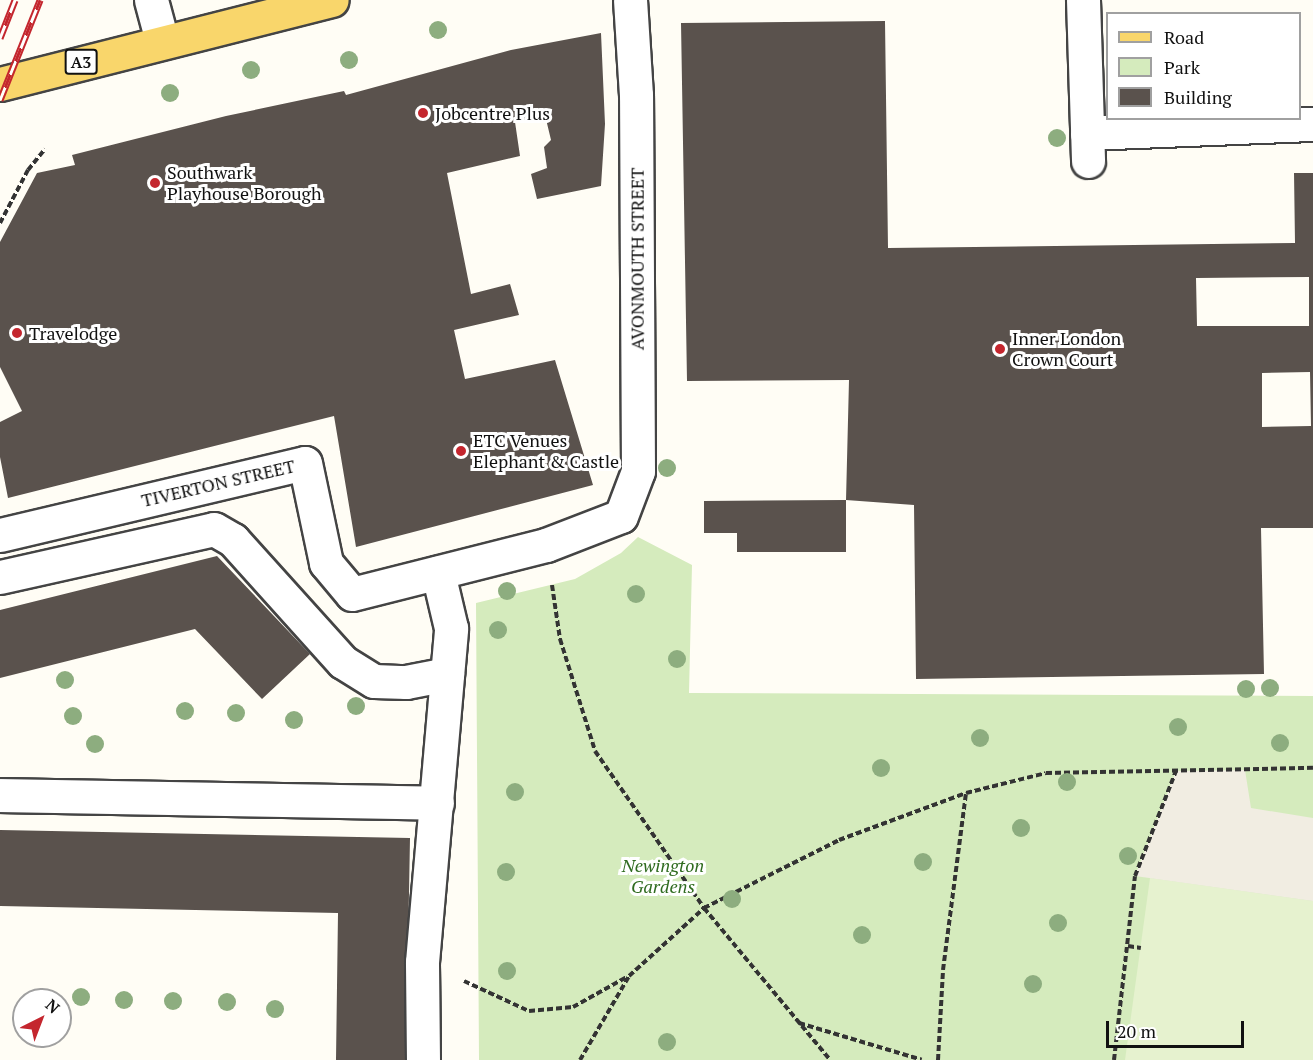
<!DOCTYPE html>
<style>
body{margin:0}
#map{position:relative;width:1313px;height:1060px;overflow:hidden;background:#fffdf5;font-family:"PT Serif",serif}
div>[style]{position:absolute}
.green>*{inset:0;background:#d5ebbd}
.pitch>*{inset:0;background:#e6f2cf}
.plaza>*{inset:0;background:#f1ede2}
.building>*{inset:0;background:#5a524d}
.path>*{height:4px;margin-top:-2px;transform-origin:0;background:repeating-linear-gradient(90deg,#333 0 6px,transparent 0 9px)}
.roads{filter:drop-shadow(2px 0 #444) drop-shadow(-2px 0 #444) drop-shadow(0 2px #444) drop-shadow(0 -2px #444)}
.minor>*{height:33px;margin:-16.5px;padding:0 16.5px;transform-origin:16.5px;border-radius:16.5px;background:#fff}
.major>*{height:33px;margin:-16.5px;padding:0 16.5px;transform-origin:16.5px;border-radius:16.5px;background:#f9d66b}
.rail>*{height:7px;margin-top:-3.5px;transform-origin:0;background:repeating-linear-gradient(90deg,#fff 0 14px,#c4262e 0 28px);box-sizing:border-box;border-block:2px solid #c4262e}
.trees>*{width:18px;height:18px;margin:-9px;border-radius:50%;background:#8dad7f}
.dots>*{width:16px;height:16px;translate:-50% -50%;box-sizing:border-box;border:3px solid #fff;border-radius:50%}
span{translate:-50% -50%;white-space:nowrap;text-align:center;line-height:1.15;-webkit-text-stroke:6px #fff;paint-order:stroke}
.shield-label span{padding:2px 4px;background:#fff;border:2px solid;border-radius:4px;-webkit-text-stroke-width:0}
.shield-label{font-size:16px;color:#111;font-weight:700}
.poi-label{font-size:18px;color:#111}
.left{translate:0 -50%;text-align:left}
.street-label{font-size:18px;color:#111}
.park-label{font-size:18px;color:#2f6b1f;font-style:italic}
.legend{position:absolute;left:1106px;top:12px;width:195px;height:108px;box-sizing:border-box;background:#fff;border:2px solid #a0a0a0;margin:0;padding:8px 10px;list-style:none;font-size:18px;color:#111}
.legend li{display:flex;align-items:center;gap:12px;height:30px}
.legend b{width:30px;border:2px solid #a0a0a0}
.north{position:absolute;left:12px;top:988px;width:60px;height:60px;box-sizing:border-box;background:#fff;border:2px solid #a0a0a0;border-radius:50%;rotate:42deg;font-size:16px;font-weight:700;line-height:24px;text-align:center;color:#111}
.north::after{content:'';display:block;margin:auto;width:21px;height:27px;background:#c4262e;clip-path:polygon(50% 0,100% 100%,50% 72%,0 100%)}
.scale{position:absolute;left:1106px;top:1021px;width:138px;height:27px;box-sizing:border-box;border:3px solid #111;border-top:0;padding-left:8px;font-size:18px;line-height:21px;white-space:nowrap;color:#111;-webkit-text-stroke:4px #fff;paint-order:stroke}
</style>
<div id="map">
<div class="green">
<div style="clip-path:polygon(638px 537px,692px 565px,689px 693px,1313px 696px,1313px 1060px,479px 1060px,476px 603px,575px 579px,621px 553px)"></div>
</div>
<div class="pitch">
<div style="clip-path:polygon(1150px 878px,1313px 901px,1313px 1060px,1125px 1060px)"></div>
</div>
<div class="plaza">
<div style="clip-path:polygon(1245px 770px,1251px 808px,1313px 818px,1313px 901px,1135px 876px,1176px 771px)"></div>
</div>
<div class="building">
<div style="clip-path:polygon(evenodd,885px 21px,888px 248px,1295px 243px,1294px 173px,1313px 173px,1313px 528px,1261px 528px,1264px 674px,916px 679px,914px 505px,846px 500px,849px 380px,687px 381px,681px 23px,885px 21px,1309px 277px,1309px 326px,1197px 326px,1196px 278px,1309px 277px,885px 21px,1310px 372px,1311px 426px,1262px 427px,1262px 373px,1310px 372px)"></div>
<div style="clip-path:polygon(601px 33px,605px 124px,601px 186px,537px 199px,531px 174px,547px 168px,544px 147px,551px 140px,545px 115px,515px 122px,520px 156px,447px 173px,471px 294px,510px 284px,519px 315px,454px 330px,465px 379px,555px 360px,593px 485px,356px 547px,334px 416px,8px 498px,0 457px,0 422px,22px 411px,0 367px,0 242px,37px 173px,75px 165px,72px 155px,226px 116px,344px 91px,346px 95px,511px 50px)"></div>
<div style="clip-path:polygon(846px 500px,846px 552px,737px 552px,737px 533px,704px 533px,704px 501px)"></div>
<div style="clip-path:polygon(217px 556px,310px 654px,262px 699px,195px 629px,0 678px,0 610px)"></div>
<div style="clip-path:polygon(0 830px,410px 838px,406px 1060px,336px 1060px,338px 913px,0 906px)"></div>
</div>
<div class="path">
<div style="left:0;top:223px;width:60px;rotate:-62.2deg"></div>
<div style="left:28px;top:170px;width:27px;rotate:-51deg"></div>
<div style="left:552px;top:585px;width:55px;rotate:81.6deg"></div>
<div style="left:560px;top:639px;width:117px;rotate:72.6deg"></div>
<div style="left:595px;top:751px;width:191px;rotate:55.2deg"></div>
<div style="left:704px;top:908px;width:197px;rotate:50.3deg"></div>
<div style="left:1128px;top:946px;width:13px;rotate:9deg"></div>
<div style="left:464px;top:981px;width:72px;rotate:24.8deg"></div>
<div style="left:529px;top:1011px;width:44px;rotate:-5.2deg"></div>
<div style="left:573px;top:1007px;width:62px;rotate:-29.1deg"></div>
<div style="left:799px;top:1023px;width:128px;rotate:16.7deg"></div>
<div style="left:580px;top:1060px;width:97px;rotate:-59.7deg"></div>
<div style="left:629px;top:976px;width:101px;rotate:-42.2deg"></div>
<div style="left:704px;top:908px;width:151px;rotate:-26.7deg"></div>
<div style="left:839px;top:840px;width:135px;rotate:-20.3deg"></div>
<div style="left:966px;top:793px;width:82px;rotate:-14deg"></div>
<div style="left:1046px;top:773px;width:267px;rotate:-1.1deg"></div>
<div style="left:938px;top:1060px;width:90px;rotate:-86.8deg"></div>
<div style="left:943px;top:970px;width:178px;rotate:-82.6deg"></div>
<div style="left:1114px;top:1060px;width:185px;rotate:-83.5deg"></div>
<div style="left:1135px;top:876px;width:113px;rotate:-68.7deg"></div>
</div>
<div class="roads">
<div class="minor">
<div style="left:151px;top:0;width:42px;rotate:75deg"></div>
<div style="left:1083px;top:0;width:161px;rotate:88.2deg"></div>
<div style="left:1087px;top:133px;width:226px;rotate:-2.3deg"></div>
<div style="left:0;top:535px;width:313px;rotate:-13.3deg"></div>
<div style="left:305px;top:463px;width:102px;rotate:78.1deg"></div>
<div style="left:326px;top:563px;width:40px;rotate:50deg"></div>
<div style="left:352px;top:594px;width:200px;rotate:-14.2deg"></div>
<div style="left:546px;top:545px;width:80px;rotate:-21.1deg"></div>
<div style="left:621px;top:516px;width:48px;rotate:-69.3deg"></div>
<div style="left:638px;top:471px;width:376px;rotate:-90.3deg"></div>
<div style="left:636px;top:95px;width:95px;rotate:-93.6deg"></div>
<div style="left:0;top:577px;width:219px;rotate:-12.6deg"></div>
<div style="left:214px;top:529px;width:22px;rotate:30deg"></div>
<div style="left:233px;top:540px;width:164px;rotate:48deg"></div>
<div style="left:343px;top:662px;width:36px;rotate:32deg"></div>
<div style="left:374px;top:681px;width:32px;rotate:2deg"></div>
<div style="left:406px;top:682px;width:42px;rotate:-11deg"></div>
<div style="left:0;top:795px;width:437px;rotate:1deg"></div>
<div style="left:423px;top:1060px;width:98px;rotate:-90.6deg"></div>
<div style="left:422px;top:962px;width:335px;rotate:-85deg"></div>
<div style="left:451px;top:628px;width:57px;rotate:-103.3deg"></div>
</div>
<div class="major">
<div style="left:0;top:84px;width:342px;rotate:-14.2deg"></div>
</div>
</div>
<div class="rail">
<div style="left:0;top:38px;width:41px;rotate:-68.5deg"></div>
<div style="left:0;top:100px;width:108px;rotate:-68.2deg"></div>
</div>
<div class="trees">
<div style="left:438px;top:30px"></div>
<div style="left:349px;top:60px"></div>
<div style="left:251px;top:70px"></div>
<div style="left:170px;top:93px"></div>
<div style="left:1057px;top:138px"></div>
<div style="left:667px;top:468px"></div>
<div style="left:507px;top:591px"></div>
<div style="left:636px;top:594px"></div>
<div style="left:498px;top:630px"></div>
<div style="left:677px;top:659px"></div>
<div style="left:65px;top:680px"></div>
<div style="left:1270px;top:688px"></div>
<div style="left:1246px;top:689px"></div>
<div style="left:356px;top:706px"></div>
<div style="left:185px;top:711px"></div>
<div style="left:236px;top:713px"></div>
<div style="left:73px;top:716px"></div>
<div style="left:294px;top:720px"></div>
<div style="left:1178px;top:727px"></div>
<div style="left:980px;top:738px"></div>
<div style="left:1280px;top:743px"></div>
<div style="left:95px;top:744px"></div>
<div style="left:881px;top:768px"></div>
<div style="left:1067px;top:782px"></div>
<div style="left:515px;top:792px"></div>
<div style="left:1021px;top:828px"></div>
<div style="left:1128px;top:856px"></div>
<div style="left:923px;top:862px"></div>
<div style="left:506px;top:872px"></div>
<div style="left:732px;top:899px"></div>
<div style="left:1058px;top:923px"></div>
<div style="left:862px;top:935px"></div>
<div style="left:507px;top:971px"></div>
<div style="left:1033px;top:984px"></div>
<div style="left:81px;top:997px"></div>
<div style="left:124px;top:1000px"></div>
<div style="left:173px;top:1001px"></div>
<div style="left:227px;top:1002px"></div>
<div style="left:275px;top:1009px"></div>
<div style="left:667px;top:1042px"></div>
</div>
<div class="dots">
<div style="left:423px;top:113px;background:#c4262e"></div>
<div style="left:155px;top:183px;background:#c4262e"></div>
<div style="left:17px;top:333px;background:#c4262e"></div>
<div style="left:1000px;top:349px;background:#c4262e"></div>
<div style="left:461px;top:451px;background:#c4262e"></div>
</div>
<div class="shield-label">
<span style="left:81px;top:62px">A3</span>
</div>
<div class="poi-label">
<span class="left" style="left:435px;top:113px">Jobcentre Plus</span>
<span class="left" style="left:167px;top:183px">Southwark<br>Playhouse Borough</span>
<span class="left" style="left:29px;top:333px">Travelodge</span>
<span class="left" style="left:1012px;top:349px">Inner London<br>Crown Court</span>
<span class="left" style="left:473px;top:451px">ETC Venues<br>Elephant &amp; Castle</span>
</div>
<div class="street-label">
<span style="left:637px;top:259px;rotate:-90deg">AVONMOUTH STREET</span>
<span style="left:218px;top:483px;rotate:-13deg">TIVERTON STREET</span>
</div>
<div class="park-label">
<span style="left:663px;top:876px">Newington<br>Gardens</span>
</div>
<ul class="legend">
<li><b style="height:8px;background:#f9d66b"></b>Road</li>
<li><b style="height:16px;background:#d5ebbd"></b>Park</li>
<li><b style="height:16px;background:#5a524d"></b>Building</li>
</ul>
<div class="north">N</div>
<div class="scale">20 m</div>
</div>
